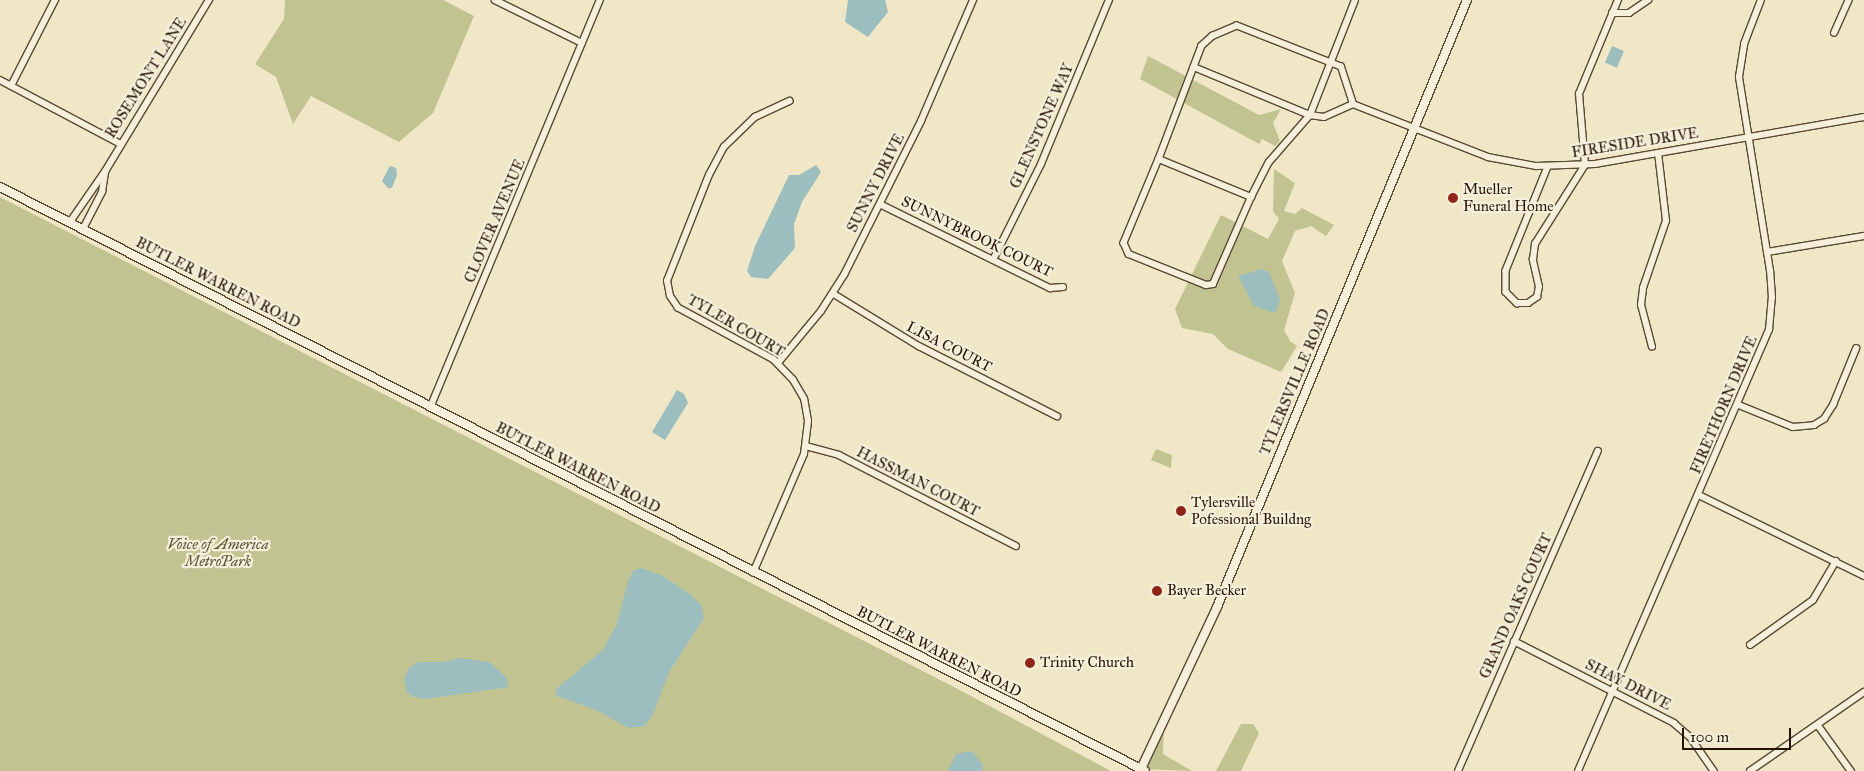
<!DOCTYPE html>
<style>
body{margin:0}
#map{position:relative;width:1864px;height:771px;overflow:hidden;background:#f0e7c7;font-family:"IM FELL Great Primer",serif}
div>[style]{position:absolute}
.green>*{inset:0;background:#c1c391}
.water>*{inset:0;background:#9dbebe;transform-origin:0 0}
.roads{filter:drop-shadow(1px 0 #584932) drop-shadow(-1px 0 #584932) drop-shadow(0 1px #584932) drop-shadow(0 -1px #584932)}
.street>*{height:5.5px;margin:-2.75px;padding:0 2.75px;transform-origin:2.75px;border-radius:2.75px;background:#f5efdb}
.secondary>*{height:8px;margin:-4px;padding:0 4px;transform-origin:4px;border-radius:4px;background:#f5efdb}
.dots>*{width:14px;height:14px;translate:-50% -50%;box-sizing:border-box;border:2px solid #f5efdb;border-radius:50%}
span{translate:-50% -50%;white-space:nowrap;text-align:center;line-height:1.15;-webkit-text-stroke:4.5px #f5efdb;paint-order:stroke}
.street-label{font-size:15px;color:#251400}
.poi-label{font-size:15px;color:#251400}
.left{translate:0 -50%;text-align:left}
.park-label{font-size:15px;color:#5c5133;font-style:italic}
.scale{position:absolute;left:1682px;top:728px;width:109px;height:22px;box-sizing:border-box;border:2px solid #251400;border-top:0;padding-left:6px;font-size:15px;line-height:18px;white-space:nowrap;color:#251400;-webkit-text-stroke:4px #f5efdb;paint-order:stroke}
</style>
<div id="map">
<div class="green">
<div style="clip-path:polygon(285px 0,443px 0,474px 16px,433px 113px,399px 142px,311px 96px,293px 124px,276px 77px,255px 64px,284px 19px)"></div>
<div style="clip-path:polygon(1148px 56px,1259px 115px,1281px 109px,1273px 123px,1280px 141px,1275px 146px,1262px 139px,1259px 144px,1140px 79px)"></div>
<div style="clip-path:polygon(1274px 169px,1295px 183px,1284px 211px,1295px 214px,1302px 208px,1334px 225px,1326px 236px,1311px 226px,1295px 231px,1282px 261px,1295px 293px,1284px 330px,1290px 341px,1297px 346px,1281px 372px,1228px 349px,1213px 334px,1182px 328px,1175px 309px,1221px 215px,1268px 239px,1279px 219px,1273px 211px)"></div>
<div style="clip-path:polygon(0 197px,954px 687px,1111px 771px,0 771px)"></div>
<div style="clip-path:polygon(1156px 449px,1172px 455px,1171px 468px,1151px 460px)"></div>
<div style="clip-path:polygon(1241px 724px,1253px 724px,1259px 733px,1241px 771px,1216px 771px)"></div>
<div style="clip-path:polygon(1164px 725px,1163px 754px,1192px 771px,1141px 769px)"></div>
</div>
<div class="water">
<div style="clip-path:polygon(848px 0,885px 0,888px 12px,868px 37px,845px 22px)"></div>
<div style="left:1612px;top:46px;width:13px;height:18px;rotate:23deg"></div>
<div style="clip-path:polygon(816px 165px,821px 172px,802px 202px,794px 224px,795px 248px,768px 279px,751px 277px,747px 271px,755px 246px,789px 175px,799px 175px)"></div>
<div style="clip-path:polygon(390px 166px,396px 168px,397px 175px,392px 188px,388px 188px,382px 181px)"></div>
<div style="clip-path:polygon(1261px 269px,1269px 272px,1280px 300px,1275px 313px,1254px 306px,1238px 276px)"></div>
<div style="clip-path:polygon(677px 390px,684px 394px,688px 403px,665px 440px,652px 432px)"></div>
<div style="clip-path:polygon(641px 568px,661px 575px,691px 595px,701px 605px,704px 618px,669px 672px,653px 714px,645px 726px,629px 728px,596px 710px,557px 696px,556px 689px,603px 650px,617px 624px,628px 581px,633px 571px)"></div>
<div style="clip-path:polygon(460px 658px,489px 662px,507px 678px,508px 687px,426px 699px,414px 697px,407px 692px,404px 679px,409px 668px,418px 662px,443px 662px)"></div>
<div style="clip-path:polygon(972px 751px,982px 764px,983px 771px,948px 771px,956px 754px)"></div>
</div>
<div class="roads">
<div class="street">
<div style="left:495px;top:0;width:97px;rotate:26.3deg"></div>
<div style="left:1612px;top:13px;width:17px"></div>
<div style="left:1629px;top:13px;width:23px;rotate:-34deg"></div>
<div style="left:1834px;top:33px;width:36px;rotate:-66deg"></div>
<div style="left:1194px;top:67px;width:98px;rotate:110.8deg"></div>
<div style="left:1159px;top:159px;width:100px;rotate:22.4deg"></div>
<div style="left:1251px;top:197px;width:39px;rotate:-63deg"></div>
<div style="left:1269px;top:162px;width:62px;rotate:-48.9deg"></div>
<div style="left:1310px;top:115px;width:123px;rotate:-68.6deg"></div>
<div style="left:0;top:80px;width:135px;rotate:27.9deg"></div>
<div style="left:11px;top:86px;width:97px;rotate:-62.9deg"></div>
<div style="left:1353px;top:104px;width:39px;rotate:-108deg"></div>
<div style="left:1341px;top:67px;width:112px;rotate:-158.5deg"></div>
<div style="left:1237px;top:26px;width:26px;rotate:157deg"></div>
<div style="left:1213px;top:36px;width:15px;rotate:138deg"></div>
<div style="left:1202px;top:46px;width:22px;rotate:111deg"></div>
<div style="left:1194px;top:67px;width:126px;rotate:22.5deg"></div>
<div style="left:1310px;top:115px;width:14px;rotate:8deg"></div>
<div style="left:1324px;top:117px;width:32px;rotate:-24deg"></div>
<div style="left:1353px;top:104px;width:145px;rotate:21.4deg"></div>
<div style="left:1488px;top:157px;width:49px;rotate:10.6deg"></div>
<div style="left:1536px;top:166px;width:59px;rotate:-1.9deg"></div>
<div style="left:1595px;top:164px;width:273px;rotate:-9.9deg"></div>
<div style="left:1159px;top:159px;width:91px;rotate:112.6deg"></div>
<div style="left:1124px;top:243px;width:12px;rotate:66deg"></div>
<div style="left:1129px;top:254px;width:83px;rotate:21.9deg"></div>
<div style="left:1206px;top:285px;width:7px;rotate:-8deg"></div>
<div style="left:1213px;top:284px;width:95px;rotate:-66.4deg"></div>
<div style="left:1548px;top:167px;width:112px;rotate:112deg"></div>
<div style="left:1506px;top:271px;width:21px;rotate:90deg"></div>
<div style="left:1506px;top:292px;width:16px;rotate:45deg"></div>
<div style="left:1517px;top:303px;width:11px"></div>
<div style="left:1528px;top:303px;width:11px;rotate:-34deg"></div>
<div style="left:1537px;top:297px;width:10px;rotate:-79deg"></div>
<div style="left:1539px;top:287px;width:28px;rotate:-103deg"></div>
<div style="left:1533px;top:260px;width:16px;rotate:-83deg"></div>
<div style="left:1535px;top:244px;width:93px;rotate:-57.7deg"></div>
<div style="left:1585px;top:165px;width:71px;rotate:-94.8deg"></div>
<div style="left:1579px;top:94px;width:102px;rotate:-67.5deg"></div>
<div style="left:880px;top:204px;width:190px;rotate:26.3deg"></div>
<div style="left:1050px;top:288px;width:13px;rotate:-4deg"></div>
<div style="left:70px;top:222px;width:63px;rotate:-55.3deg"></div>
<div style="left:106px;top:170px;width:199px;rotate:-58.8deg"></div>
<div style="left:83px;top:229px;width:42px;rotate:-62.8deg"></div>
<div style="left:102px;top:192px;width:20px;rotate:-81deg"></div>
<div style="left:1767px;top:252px;width:98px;rotate:-9.4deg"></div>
<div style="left:993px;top:260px;width:107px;rotate:-63.4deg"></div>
<div style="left:1041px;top:164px;width:178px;rotate:-67.5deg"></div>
<div style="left:834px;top:294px;width:100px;rotate:31.5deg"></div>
<div style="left:919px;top:346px;width:155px;rotate:26.9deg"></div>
<div style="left:1652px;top:347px;width:43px;rotate:-104.7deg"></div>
<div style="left:1641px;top:305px;width:17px;rotate:-83deg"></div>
<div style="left:1643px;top:288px;width:71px;rotate:-71.1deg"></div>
<div style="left:1666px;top:221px;width:68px;rotate:-96.7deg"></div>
<div style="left:778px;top:363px;width:67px;rotate:-50.4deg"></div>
<div style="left:821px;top:311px;width:43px;rotate:-57.4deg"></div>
<div style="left:844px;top:275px;width:172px;rotate:-63.4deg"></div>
<div style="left:921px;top:121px;width:132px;rotate:-66.7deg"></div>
<div style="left:1739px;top:405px;width:58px;rotate:22.2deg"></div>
<div style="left:1793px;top:427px;width:21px;rotate:-5deg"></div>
<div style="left:1814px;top:425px;width:12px;rotate:-31deg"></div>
<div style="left:1824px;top:419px;width:17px;rotate:-57deg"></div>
<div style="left:1833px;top:405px;width:61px;rotate:-67.7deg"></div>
<div style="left:430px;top:408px;width:442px;rotate:-67.4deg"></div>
<div style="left:806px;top:446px;width:34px;rotate:15deg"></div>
<div style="left:839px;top:455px;width:199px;rotate:27.2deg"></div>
<div style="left:1699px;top:495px;width:184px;rotate:26.1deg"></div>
<div style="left:753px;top:573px;width:129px;rotate:-66.8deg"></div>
<div style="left:804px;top:454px;width:33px;rotate:-83deg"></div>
<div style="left:808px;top:421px;width:22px;rotate:-100deg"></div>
<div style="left:804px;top:399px;width:22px;rotate:-120deg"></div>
<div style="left:793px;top:380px;width:28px;rotate:-134deg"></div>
<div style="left:774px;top:360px;width:109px;rotate:-151.6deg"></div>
<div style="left:678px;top:308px;width:14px;rotate:-124deg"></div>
<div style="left:670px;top:296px;width:15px;rotate:-101deg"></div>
<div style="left:667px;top:281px;width:114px;rotate:-68.4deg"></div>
<div style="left:709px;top:175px;width:32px;rotate:-62deg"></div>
<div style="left:724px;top:147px;width:43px;rotate:-44.1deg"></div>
<div style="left:755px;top:117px;width:38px;rotate:-25deg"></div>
<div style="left:1514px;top:641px;width:180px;rotate:27.1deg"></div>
<div style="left:1674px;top:723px;width:23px;rotate:41deg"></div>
<div style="left:1691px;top:738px;width:40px;rotate:55.1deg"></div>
<div style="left:1750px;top:645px;width:77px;rotate:-35.5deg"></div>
<div style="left:1813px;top:600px;width:45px;rotate:-59.5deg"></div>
<div style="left:1818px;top:725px;width:57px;rotate:54.3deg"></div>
<div style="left:1458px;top:771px;width:349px;rotate:-66.4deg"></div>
<div style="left:1578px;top:771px;width:481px;rotate:-66.6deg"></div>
<div style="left:1769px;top:330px;width:32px;rotate:-85deg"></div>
<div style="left:1772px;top:298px;width:27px;rotate:-94deg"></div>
<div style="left:1770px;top:271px;width:196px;rotate:-99.1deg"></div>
<div style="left:1739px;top:77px;width:33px;rotate:-81deg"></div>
<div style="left:1744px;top:44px;width:47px;rotate:-68.9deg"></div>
<div style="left:1750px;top:771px;width:139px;rotate:-34.7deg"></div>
</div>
<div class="secondary">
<div style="left:0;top:187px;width:1285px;rotate:27.02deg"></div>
<div style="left:1140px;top:771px;width:181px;rotate:-64.8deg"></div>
<div style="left:1217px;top:607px;width:656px;rotate:-67.62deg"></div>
</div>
</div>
<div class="dots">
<div style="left:1453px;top:198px;background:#8f2418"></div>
<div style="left:1181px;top:511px;background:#8f2418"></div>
<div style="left:1157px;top:591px;background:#8f2418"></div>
<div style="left:1030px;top:663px;background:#8f2418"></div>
</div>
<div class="street-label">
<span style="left:146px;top:78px;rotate:-58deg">ROSEMONT LANE</span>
<span style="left:1042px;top:126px;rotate:-66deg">GLENSTONE WAY</span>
<span style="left:1635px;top:143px;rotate:-9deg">FIRESIDE DRIVE</span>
<span style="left:876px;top:183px;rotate:-63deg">SUNNY DRIVE</span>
<span style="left:495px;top:221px;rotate:-67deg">CLOVER AVENUE</span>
<span style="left:977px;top:237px;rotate:26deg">SUNNYBROOK COURT</span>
<span style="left:218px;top:283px;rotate:27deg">BUTLER WARREN ROAD</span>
<span style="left:736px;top:326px;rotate:30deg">TYLER COURT</span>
<span style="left:949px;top:347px;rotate:27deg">LISA COURT</span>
<span style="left:1295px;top:382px;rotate:-67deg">TYLERSVILLE ROAD</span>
<span style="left:1724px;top:405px;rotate:-67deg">FIRETHORN DRIVE</span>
<span style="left:578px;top:468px;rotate:27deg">BUTLER WARREN ROAD</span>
<span style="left:918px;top:482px;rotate:27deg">HASSMAN COURT</span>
<span style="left:1516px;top:606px;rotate:-66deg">GRAND OAKS COURT</span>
<span style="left:939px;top:652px;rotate:27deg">BUTLER WARREN ROAD</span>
<span style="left:1628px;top:685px;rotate:27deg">SHAY DRIVE</span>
</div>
<div class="poi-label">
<span class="left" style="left:1463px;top:198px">Mueller<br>Funeral Home</span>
<span class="left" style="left:1191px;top:511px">Tylersville<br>Pofessional Buildng</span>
<span class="left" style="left:1167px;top:591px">Bayer Becker</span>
<span class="left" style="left:1040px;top:663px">Trinity Church</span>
</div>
<div class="park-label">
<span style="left:218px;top:553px">Voice of America<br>MetroPark</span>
</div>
<div class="scale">100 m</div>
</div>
